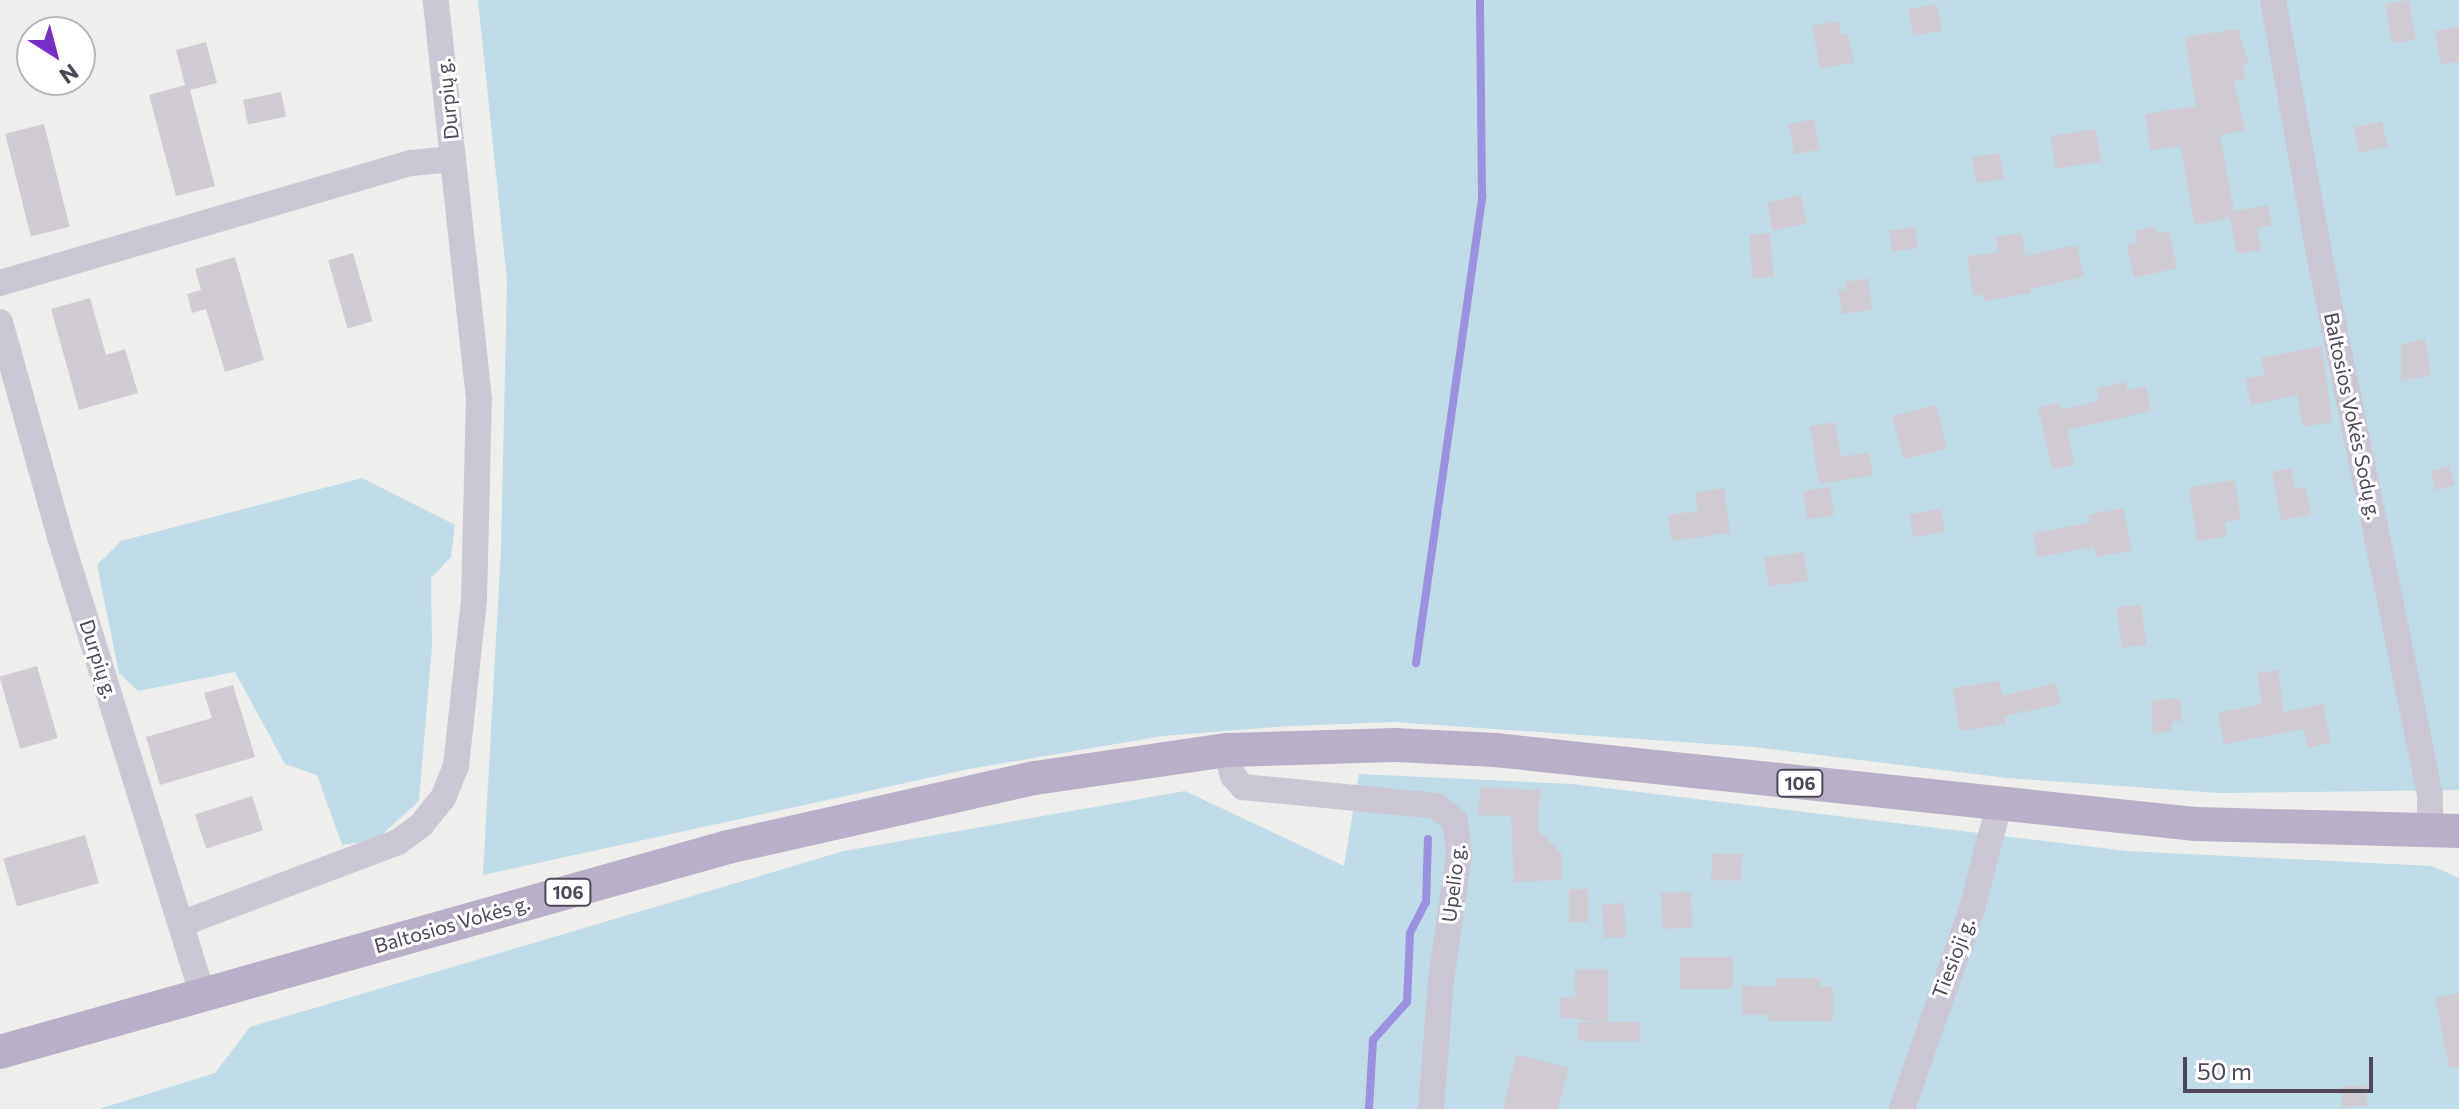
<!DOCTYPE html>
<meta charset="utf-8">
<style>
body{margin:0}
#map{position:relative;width:2459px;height:1109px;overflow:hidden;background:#eeeeec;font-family:Commissioner,sans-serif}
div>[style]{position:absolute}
.green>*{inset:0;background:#bfdce8}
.stream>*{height:8px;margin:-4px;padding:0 4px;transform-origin:4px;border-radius:4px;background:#9a91df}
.building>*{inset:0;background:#d1ccd3;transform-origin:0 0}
.minor>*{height:26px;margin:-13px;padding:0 13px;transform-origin:13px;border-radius:13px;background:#ccc7d5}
.major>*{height:34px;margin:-17px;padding:0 17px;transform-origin:17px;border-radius:17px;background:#b9afc8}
span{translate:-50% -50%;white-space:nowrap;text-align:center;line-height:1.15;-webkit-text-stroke:6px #fff;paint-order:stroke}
.shield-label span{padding:2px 6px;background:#fff;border:2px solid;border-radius:6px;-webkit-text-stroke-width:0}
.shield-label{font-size:18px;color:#4d4757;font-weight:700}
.street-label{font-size:20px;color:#4d4757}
.north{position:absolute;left:16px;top:16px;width:80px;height:80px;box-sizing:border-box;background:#fff;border:2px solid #b8b5bc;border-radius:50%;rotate:144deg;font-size:22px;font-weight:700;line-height:32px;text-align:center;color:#4d4757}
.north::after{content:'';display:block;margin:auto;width:28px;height:36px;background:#752fc5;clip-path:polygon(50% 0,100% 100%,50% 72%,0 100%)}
.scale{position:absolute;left:2183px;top:1057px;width:190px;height:36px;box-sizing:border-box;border:4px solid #4d4757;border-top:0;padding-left:10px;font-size:24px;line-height:28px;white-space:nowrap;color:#4d4757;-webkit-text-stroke:6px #fff;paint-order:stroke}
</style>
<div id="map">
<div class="green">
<div style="clip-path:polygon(478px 0,2459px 0,2459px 790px,2220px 793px,2007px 778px,1754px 747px,1394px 722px,1289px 726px,1162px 736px,969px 769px,483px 875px,501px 549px,507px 280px)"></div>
<div style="clip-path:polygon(362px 478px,455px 525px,451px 557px,431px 578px,432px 646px,419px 801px,376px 840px,342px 845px,317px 775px,285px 764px,235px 672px,138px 691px,119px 673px,97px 565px,121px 541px)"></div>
<div style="clip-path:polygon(1359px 774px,1572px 784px,2127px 851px,2432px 866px,2459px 878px,2459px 1109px,99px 1109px,215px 1073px,250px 1027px,844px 851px,1185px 791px,1344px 866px)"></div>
</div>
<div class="stream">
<div style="left:1416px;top:663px;width:471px;rotate:-81.9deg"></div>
<div style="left:1482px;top:197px;width:197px;rotate:-90.6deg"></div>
<div style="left:1369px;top:1109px;width:69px;rotate:-86.7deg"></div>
<div style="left:1373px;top:1040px;width:51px;rotate:-48.2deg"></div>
<div style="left:1407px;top:1002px;width:69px;rotate:-87.5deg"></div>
<div style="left:1410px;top:933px;width:35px;rotate:-63deg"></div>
<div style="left:1426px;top:902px;width:63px;rotate:-88.2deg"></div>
</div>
<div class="building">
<div style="left:2409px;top:0;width:40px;height:24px;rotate:80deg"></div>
<div style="left:1937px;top:4px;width:27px;height:29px;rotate:80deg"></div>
<div style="clip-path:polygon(1839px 21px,1841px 35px,1848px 34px,1854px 62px,1820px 69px,1812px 26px)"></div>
<div style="clip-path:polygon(2459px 27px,2459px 61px,2441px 65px,2435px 31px)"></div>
<div style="clip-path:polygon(2238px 29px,2249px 63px,2243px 64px,2245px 78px,2234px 80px,2245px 130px,2220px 135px,2234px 211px,2268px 205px,2272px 225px,2257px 228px,2261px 250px,2237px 254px,2230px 218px,2195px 225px,2180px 146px,2150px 150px,2145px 114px,2196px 106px,2185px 37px)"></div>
<div style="clip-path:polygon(206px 42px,217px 83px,190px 90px,215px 186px,176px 196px,149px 95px,185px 85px,176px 50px)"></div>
<div style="left:281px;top:92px;width:25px;height:39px;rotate:78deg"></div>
<div style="left:1814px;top:119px;width:31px;height:26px;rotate:79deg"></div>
<div style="left:2382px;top:121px;width:26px;height:29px;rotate:77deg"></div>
<div style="left:44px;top:124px;width:106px;height:40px;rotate:76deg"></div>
<div style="left:2096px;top:129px;width:33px;height:46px;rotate:81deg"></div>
<div style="left:2000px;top:153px;width:26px;height:28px;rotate:81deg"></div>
<div style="left:1801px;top:195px;width:29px;height:35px;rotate:78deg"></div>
<div style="clip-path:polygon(2155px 226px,2157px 234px,2169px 231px,2177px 268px,2134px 278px,2127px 245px,2137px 242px,2135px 231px)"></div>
<div style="left:1915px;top:227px;width:21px;height:26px;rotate:82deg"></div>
<div style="left:1770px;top:233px;width:44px;height:21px;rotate:85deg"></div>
<div style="clip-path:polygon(2022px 233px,2025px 256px,2077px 245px,2084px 277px,2030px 289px,2031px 293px,1984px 301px,1982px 294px,1973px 296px,1967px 256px,1998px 252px,1996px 237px)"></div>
<div style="left:353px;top:253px;width:71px;height:26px;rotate:74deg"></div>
<div style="clip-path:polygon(235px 257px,264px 360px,225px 372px,206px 309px,192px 313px,187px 294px,201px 290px,195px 269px)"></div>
<div style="clip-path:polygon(1868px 278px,1872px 310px,1842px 314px,1838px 291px,1846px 289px,1845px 282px)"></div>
<div style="clip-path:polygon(90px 298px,106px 355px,125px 349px,138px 393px,79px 410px,51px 309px)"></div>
<div style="clip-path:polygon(2425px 339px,2431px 375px,2401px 381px,2401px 344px)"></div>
<div style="clip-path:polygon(2322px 346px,2332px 422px,2303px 427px,2297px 395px,2251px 405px,2245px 379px,2265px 374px,2261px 358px)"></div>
<div style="clip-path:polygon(2126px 382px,2127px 390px,2146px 386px,2151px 411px,2067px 430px,2074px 465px,2052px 469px,2038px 408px,2059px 403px,2061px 410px,2099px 401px,2097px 388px)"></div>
<div style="left:1936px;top:405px;width:45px;height:45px;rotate:76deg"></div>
<div style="clip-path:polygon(1835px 422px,1841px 457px,1869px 452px,1873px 475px,1819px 484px,1810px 426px)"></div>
<div style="left:2449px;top:466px;width:20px;height:19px;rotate:75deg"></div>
<div style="clip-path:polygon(2291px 468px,2295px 489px,2306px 487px,2311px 515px,2281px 520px,2272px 472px)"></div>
<div style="clip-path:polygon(2235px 480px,2241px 519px,2225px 522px,2227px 536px,2197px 541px,2189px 487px)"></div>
<div style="left:1830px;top:487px;width:29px;height:27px;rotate:82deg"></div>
<div style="clip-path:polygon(1724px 488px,1730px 533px,1672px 541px,1668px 515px,1698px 511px,1695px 493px)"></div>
<div style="clip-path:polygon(2123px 508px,2132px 550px,2096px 557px,2094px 547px,2037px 557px,2033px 533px,2090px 523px,2088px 515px)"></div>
<div style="left:1941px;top:509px;width:23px;height:32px;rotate:80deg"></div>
<div style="left:1804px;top:552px;width:29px;height:40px;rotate:82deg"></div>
<div style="left:2141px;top:604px;width:41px;height:25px;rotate:82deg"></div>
<div style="left:37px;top:666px;width:75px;height:39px;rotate:74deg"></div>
<div style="clip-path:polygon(2278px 670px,2284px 712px,2323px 704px,2331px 743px,2308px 748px,2304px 729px,2224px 744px,2218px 713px,2262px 704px,2257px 673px)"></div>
<div style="clip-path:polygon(2000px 681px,2002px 696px,2056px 683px,2061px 704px,2005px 716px,2006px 724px,1959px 731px,1953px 688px)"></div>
<div style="clip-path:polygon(233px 685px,255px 757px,160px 785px,146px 737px,212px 718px,204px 693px)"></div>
<div style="clip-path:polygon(2180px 698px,2182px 721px,2172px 722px,2172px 731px,2153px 733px,2151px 701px)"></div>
<div style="clip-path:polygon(1480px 787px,1540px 790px,1538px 830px,1562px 854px,1562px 880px,1514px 882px,1511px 816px,1478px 815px)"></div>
<div style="left:252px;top:796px;width:36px;height:60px;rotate:72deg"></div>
<div style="left:85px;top:835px;width:50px;height:85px;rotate:74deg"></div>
<div style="left:1712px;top:853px;width:30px;height:27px;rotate:2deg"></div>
<div style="left:1569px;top:889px;width:19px;height:33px"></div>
<div style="left:1691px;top:892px;width:36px;height:30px;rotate:88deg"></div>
<div style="left:1624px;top:903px;width:34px;height:22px;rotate:87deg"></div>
<div style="left:1680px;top:957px;width:53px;height:32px"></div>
<div style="clip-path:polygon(1575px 969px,1608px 969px,1608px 1023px,1560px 1017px,1560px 997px,1575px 997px)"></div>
<div style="clip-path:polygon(1776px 978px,1820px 978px,1820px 987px,1833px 987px,1833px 1021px,1768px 1021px,1768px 1015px,1742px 1015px,1742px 985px,1776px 987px)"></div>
<div style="clip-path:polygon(2459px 993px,2459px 1067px,2449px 1068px,2435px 998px)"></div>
<div style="left:1640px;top:1022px;width:19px;height:62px;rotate:90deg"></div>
<div style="clip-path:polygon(1516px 1054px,1569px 1068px,1558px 1109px,1503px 1109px)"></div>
<div style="left:2366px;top:1085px;width:21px;height:25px;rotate:87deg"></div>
</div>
<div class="minor">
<div style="left:2273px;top:0;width:268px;rotate:79.7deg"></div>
<div style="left:2321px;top:264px;width:542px;rotate:78.4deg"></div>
<div style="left:2430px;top:795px;width:36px;rotate:90deg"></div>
<div style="left:0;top:283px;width:428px;rotate:-16.3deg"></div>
<div style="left:411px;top:163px;width:42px;rotate:-5.4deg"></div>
<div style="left:0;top:322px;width:223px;rotate:74.4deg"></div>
<div style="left:60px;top:537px;width:479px;rotate:72.7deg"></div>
<div style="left:1226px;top:750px;width:27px;rotate:75deg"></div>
<div style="left:1233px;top:776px;width:15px;rotate:48deg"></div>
<div style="left:1243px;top:787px;width:194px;rotate:5.6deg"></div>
<div style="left:1436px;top:806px;width:24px;rotate:38deg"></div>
<div style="left:1455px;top:821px;width:34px;rotate:83deg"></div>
<div style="left:1459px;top:855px;width:126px;rotate:98.2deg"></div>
<div style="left:1441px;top:980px;width:129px;rotate:94.4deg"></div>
<div style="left:181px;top:924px;width:232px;rotate:-20.7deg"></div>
<div style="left:398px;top:842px;width:29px;rotate:-36deg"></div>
<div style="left:421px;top:825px;width:35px;rotate:-51deg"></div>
<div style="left:443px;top:798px;width:35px;rotate:-68deg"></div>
<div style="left:456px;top:766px;width:167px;rotate:-83.8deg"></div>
<div style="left:474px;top:600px;width:201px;rotate:-88.6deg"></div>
<div style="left:479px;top:399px;width:401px;rotate:-96.2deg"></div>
<div style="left:1902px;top:1109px;width:209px;rotate:-70.7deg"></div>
<div style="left:1971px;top:912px;width:111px;rotate:-75.3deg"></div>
</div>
<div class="major">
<div style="left:0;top:1052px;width:756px;rotate:-15.73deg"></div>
<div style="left:728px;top:847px;width:315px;rotate:-12.7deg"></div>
<div style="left:1035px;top:778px;width:193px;rotate:-8.3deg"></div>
<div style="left:1226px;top:750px;width:169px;rotate:-1.7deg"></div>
<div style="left:1395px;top:745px;width:100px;rotate:2.9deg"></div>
<div style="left:1495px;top:750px;width:705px;rotate:6.03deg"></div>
<div style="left:2196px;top:824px;width:263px;rotate:1.5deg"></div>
</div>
<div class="shield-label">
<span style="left:1800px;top:783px">106</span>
<span style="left:568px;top:892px">106</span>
</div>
<div class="street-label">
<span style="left:447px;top:99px;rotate:-96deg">Durpių g.</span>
<span style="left:2353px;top:416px;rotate:78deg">Baltosios Vokės Sodų g.</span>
<span style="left:99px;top:659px;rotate:72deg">Durpių g.</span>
<span style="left:1453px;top:883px;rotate:-83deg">Upelio g.</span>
<span style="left:452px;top:924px;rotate:-16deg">Baltosios Vokės g.</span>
<span style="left:1953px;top:958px;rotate:-69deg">Tiesioji g.</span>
</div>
<div class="north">N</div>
<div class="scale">50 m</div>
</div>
